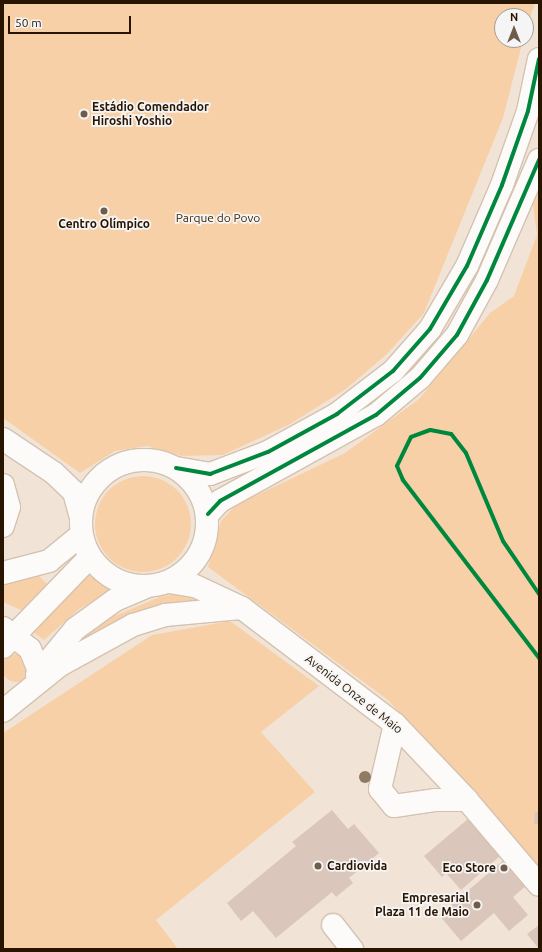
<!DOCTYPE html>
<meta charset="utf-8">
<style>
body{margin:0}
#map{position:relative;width:542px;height:952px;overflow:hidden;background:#f1e4d7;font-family:Ubuntu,sans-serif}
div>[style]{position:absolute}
.green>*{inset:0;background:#f8d0a8}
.round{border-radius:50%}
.building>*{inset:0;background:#dac6ba}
.roads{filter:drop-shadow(1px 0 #d4c2b0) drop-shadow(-1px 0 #d4c2b0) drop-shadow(0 1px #d4c2b0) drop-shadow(0 -1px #d4c2b0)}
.minor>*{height:22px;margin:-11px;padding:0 11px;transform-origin:11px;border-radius:11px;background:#fdfbf9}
.minor>.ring{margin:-11px;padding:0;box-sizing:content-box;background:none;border:22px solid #fdfbf9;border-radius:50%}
.cycleway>*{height:4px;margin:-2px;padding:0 2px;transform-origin:2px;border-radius:2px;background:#00873e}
.trees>*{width:12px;height:12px;margin:-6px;border-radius:50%;background:#8f7b64}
.dots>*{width:11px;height:11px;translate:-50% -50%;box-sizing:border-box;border:2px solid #f5f5f5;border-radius:50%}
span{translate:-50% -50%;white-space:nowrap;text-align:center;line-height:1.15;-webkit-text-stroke:3.5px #f5f5f5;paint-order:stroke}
.poi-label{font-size:12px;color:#291400;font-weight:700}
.left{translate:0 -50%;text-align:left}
.right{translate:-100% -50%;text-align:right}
.park-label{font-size:12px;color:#3e2506}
.street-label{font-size:12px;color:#291400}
.frame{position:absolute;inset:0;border:4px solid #291400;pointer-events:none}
.north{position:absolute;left:494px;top:8px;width:40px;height:40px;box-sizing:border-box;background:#f5f5f5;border:1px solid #a39b93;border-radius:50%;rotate:0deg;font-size:11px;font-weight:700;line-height:16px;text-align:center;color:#291400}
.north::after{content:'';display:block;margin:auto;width:14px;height:18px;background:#6f5d4b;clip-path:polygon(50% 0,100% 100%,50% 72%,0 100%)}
.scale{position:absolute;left:8px;top:16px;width:123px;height:18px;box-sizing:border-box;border:2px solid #291400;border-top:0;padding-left:5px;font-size:12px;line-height:14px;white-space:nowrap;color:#291400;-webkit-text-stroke:3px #f5f5f5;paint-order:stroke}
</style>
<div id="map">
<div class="green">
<div style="clip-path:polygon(3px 3px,535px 3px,526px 29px,526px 16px,502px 16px,502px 40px,523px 40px,503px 118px,424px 313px,387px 354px,346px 389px,290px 424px,223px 455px,182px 456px,147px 446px,115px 451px,80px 473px,3px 418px)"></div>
<div style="clip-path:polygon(539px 190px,539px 866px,388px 700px,208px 567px,221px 521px,236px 505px,345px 453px,419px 399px,490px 313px,514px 296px,537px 235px,533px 205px)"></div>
<div class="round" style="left:95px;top:476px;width:96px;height:96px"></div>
<div style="clip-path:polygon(36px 573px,49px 586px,28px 607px,21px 610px,3px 602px,3px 580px)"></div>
<div style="clip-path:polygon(88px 575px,114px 589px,79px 609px,44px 640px,33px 632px)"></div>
<div style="clip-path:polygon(181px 594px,212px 603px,67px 656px,79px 639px,100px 622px,162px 596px)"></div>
<div style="clip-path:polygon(230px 621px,319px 686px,261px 732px,315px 792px,156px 920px,178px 949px,3px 949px,3px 733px,152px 635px)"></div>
<div class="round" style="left:2px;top:654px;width:28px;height:28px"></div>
</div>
<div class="building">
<div style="clip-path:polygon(332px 810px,348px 829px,354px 824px,379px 853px,349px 878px,353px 883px,336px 897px,332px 892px,276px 938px,253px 911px,241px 921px,227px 903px,296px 846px,292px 842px)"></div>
<div style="clip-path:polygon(535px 812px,539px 812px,539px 824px,534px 824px)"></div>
<div style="clip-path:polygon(468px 819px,500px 856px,461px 890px,446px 873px,442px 877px,424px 856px)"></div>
<div style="clip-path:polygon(504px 860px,526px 886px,513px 897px,528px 915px,509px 931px,494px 913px,461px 941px,439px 915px)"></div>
<div style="clip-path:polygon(539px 925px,539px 949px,527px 934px)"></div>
</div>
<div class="roads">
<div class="minor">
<div style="left:3px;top:439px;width:61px;rotate:33.7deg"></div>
<div style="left:54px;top:473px;width:28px;rotate:44deg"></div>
<div style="left:74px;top:492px;width:23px;rotate:75deg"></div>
<div class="ring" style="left:81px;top:460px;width:104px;height:104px"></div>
<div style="left:176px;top:468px;width:35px;rotate:10deg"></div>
<div style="left:210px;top:474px;width:62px;rotate:-20.8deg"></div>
<div style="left:268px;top:452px;width:79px;rotate:-28.8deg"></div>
<div style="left:337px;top:414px;width:71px;rotate:-37.5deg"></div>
<div style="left:393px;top:371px;width:56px;rotate:-48.6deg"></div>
<div style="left:430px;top:329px;width:73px;rotate:-59.6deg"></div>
<div style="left:467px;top:266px;width:88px;rotate:-66.6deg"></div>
<div style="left:502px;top:185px;width:78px;rotate:-70.6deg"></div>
<div style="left:528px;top:111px;width:53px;rotate:-78.1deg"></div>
<div style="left:3px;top:485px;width:23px;rotate:75deg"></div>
<div style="left:9px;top:507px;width:20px;rotate:108deg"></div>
<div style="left:208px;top:514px;width:18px;rotate:-47deg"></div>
<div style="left:220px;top:501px;width:178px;rotate:-28.9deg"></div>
<div style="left:376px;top:415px;width:57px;rotate:-40.1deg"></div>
<div style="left:420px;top:378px;width:57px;rotate:-49.3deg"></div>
<div style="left:457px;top:335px;width:63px;rotate:-61.4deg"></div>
<div style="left:487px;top:280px;width:131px;rotate:-66.6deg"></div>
<div style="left:3px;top:573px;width:48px;rotate:-14.6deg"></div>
<div style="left:49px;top:561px;width:41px;rotate:-39.1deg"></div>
<div style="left:169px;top:582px;width:26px;rotate:9deg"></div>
<div style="left:195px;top:586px;width:52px;rotate:25.1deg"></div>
<div style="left:242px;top:608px;width:192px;rotate:37.2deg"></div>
<div style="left:395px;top:724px;width:105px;rotate:46.5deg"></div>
<div style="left:467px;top:800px;width:111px;rotate:49.7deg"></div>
<div style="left:3px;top:628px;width:34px;rotate:38deg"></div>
<div style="left:30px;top:649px;width:24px;rotate:68deg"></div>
<div style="left:3px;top:647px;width:125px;rotate:-46deg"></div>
<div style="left:37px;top:675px;width:60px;rotate:-50.4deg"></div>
<div style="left:75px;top:629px;width:49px;rotate:-35.9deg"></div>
<div style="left:115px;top:600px;width:33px;rotate:-23deg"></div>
<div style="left:3px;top:711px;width:73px;rotate:-38.9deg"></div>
<div style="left:60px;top:665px;width:83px;rotate:-28.7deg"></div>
<div style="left:133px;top:625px;width:34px;rotate:-17deg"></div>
<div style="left:165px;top:615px;width:76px;rotate:-5.3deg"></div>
<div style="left:395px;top:724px;width:67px;rotate:103deg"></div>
<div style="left:380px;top:789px;width:22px;rotate:51deg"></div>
<div style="left:394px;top:806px;width:41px;rotate:-8.3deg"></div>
<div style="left:435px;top:800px;width:32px"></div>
<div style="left:333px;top:925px;width:31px;rotate:52deg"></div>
</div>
</div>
<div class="cycleway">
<div style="left:176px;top:468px;width:35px;rotate:10deg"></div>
<div style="left:210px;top:474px;width:62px;rotate:-20.8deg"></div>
<div style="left:268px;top:452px;width:79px;rotate:-28.8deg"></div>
<div style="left:337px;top:414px;width:71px;rotate:-37.5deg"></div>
<div style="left:393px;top:371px;width:56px;rotate:-48.6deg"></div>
<div style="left:430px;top:329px;width:73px;rotate:-59.6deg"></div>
<div style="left:467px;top:266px;width:88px;rotate:-66.6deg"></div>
<div style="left:502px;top:185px;width:78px;rotate:-70.6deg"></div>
<div style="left:528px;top:111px;width:53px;rotate:-78.1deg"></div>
<div style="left:208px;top:514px;width:18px;rotate:-47deg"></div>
<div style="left:220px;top:501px;width:178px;rotate:-28.9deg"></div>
<div style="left:376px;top:415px;width:57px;rotate:-40.1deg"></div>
<div style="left:420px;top:378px;width:57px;rotate:-49.3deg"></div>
<div style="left:457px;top:335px;width:63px;rotate:-61.4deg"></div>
<div style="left:487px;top:280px;width:131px;rotate:-66.6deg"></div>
<div style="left:539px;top:594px;width:64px;rotate:-124.2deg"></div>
<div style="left:503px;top:541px;width:95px;rotate:-112.8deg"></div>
<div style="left:466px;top:453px;width:24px;rotate:-128deg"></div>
<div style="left:451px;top:434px;width:21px;rotate:-169deg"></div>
<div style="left:430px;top:430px;width:20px;rotate:160deg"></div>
<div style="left:411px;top:437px;width:32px;rotate:116deg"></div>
<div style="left:397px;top:466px;width:15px;rotate:67deg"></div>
<div style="left:403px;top:480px;width:224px;rotate:52.6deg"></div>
</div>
<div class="trees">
<div style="left:365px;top:777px"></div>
</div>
<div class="dots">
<div style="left:84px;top:114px;background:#6f5d4b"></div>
<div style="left:104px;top:211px;background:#6f5d4b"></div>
<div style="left:318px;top:866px;background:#6f5d4b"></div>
<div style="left:504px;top:868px;background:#6f5d4b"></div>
<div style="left:477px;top:905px;background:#6f5d4b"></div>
</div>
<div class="poi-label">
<span class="left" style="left:92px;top:114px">Estádio Comendador<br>Hiroshi Yoshio</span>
<span style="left:104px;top:224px">Centro Olímpico</span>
<span class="left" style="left:327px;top:866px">Cardiovida</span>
<span class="right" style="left:496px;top:868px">Eco Store</span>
<span class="right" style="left:469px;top:905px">Empresarial<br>Plaza 11 de Maio</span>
</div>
<div class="park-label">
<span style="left:218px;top:218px">Parque do Povo</span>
</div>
<div class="street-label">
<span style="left:354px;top:694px;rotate:38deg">Avenida Onze de Maio</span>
</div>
<div class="frame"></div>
<div class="north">N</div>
<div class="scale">50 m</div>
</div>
